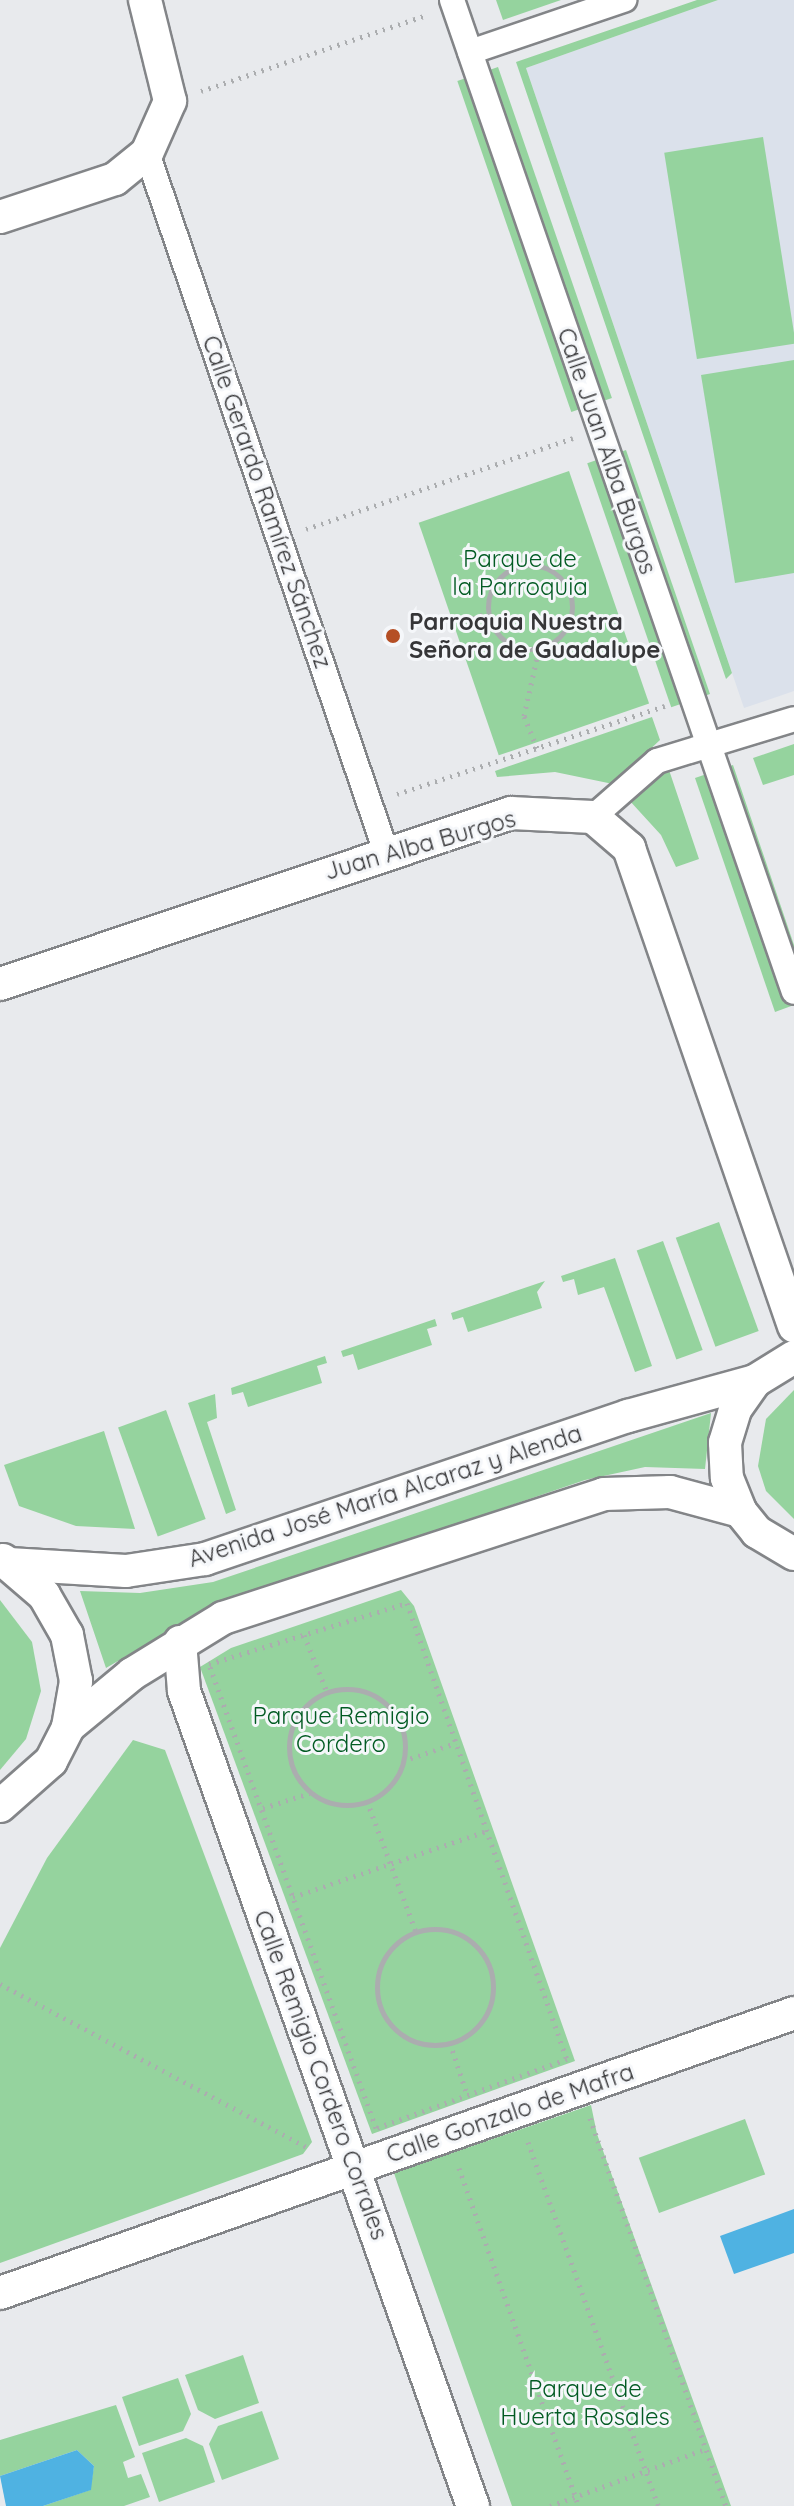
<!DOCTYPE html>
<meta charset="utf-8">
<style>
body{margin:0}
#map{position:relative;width:794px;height:2506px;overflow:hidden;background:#e8eaed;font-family:Quicksand,sans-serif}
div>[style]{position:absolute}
.built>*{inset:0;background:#dbe1eb}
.green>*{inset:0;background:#95d39e;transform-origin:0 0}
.water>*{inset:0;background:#4fb2e2}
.path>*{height:5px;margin-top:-2.5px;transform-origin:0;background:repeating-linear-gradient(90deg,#abadaf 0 2px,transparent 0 8px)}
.path>.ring{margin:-2.5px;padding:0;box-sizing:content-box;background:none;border:5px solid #abadaf;border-radius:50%}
.roads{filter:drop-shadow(2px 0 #838588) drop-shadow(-2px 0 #838588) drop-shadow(0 2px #838588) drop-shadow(0 -2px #838588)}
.pedestrian>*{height:24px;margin:-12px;padding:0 12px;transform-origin:12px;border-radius:12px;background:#fff}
.minor>*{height:32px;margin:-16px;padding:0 16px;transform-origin:16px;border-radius:16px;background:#fff}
.dots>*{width:22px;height:22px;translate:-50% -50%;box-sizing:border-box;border:4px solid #f5f7fa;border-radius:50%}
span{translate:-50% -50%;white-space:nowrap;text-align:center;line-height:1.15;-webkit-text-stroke:6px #f5f7fa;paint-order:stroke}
.street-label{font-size:24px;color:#363638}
.park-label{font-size:24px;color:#025b23}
.poi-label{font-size:24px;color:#363638;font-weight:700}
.left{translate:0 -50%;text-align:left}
</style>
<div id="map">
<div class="built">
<div style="clip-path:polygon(718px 0,794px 0,794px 691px,744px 708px,526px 68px)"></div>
</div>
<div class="green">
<div style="clip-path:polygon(496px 0,561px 0,503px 20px)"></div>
<div style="clip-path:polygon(697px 0,718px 0,526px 68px,732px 673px,726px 679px,516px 62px)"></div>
<div style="left:498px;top:67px;width:350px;height:43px;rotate:71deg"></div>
<div style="left:763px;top:137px;width:209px;height:100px;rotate:81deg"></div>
<div style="clip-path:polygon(794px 360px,794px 573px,735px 583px,701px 375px)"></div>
<div style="left:626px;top:450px;width:258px;height:41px;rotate:71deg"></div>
<div style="left:569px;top:471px;width:246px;height:159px;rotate:71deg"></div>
<div style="clip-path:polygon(652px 717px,660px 740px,613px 784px,555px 772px,497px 777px,495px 771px)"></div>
<div style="clip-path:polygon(794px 744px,794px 775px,763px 785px,753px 758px)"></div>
<div style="clip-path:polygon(733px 765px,794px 945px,794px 1005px,775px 1012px,695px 778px)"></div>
<div style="clip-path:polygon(668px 767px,699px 859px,676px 867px,661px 835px,629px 800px)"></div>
<div style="left:719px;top:1222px;width:116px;height:46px;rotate:70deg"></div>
<div style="left:663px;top:1241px;width:116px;height:28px;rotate:70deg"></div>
<div style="clip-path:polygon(615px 1258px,652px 1366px,635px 1372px,604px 1287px,578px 1295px,574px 1279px,563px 1282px,561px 1276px)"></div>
<div style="clip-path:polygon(545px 1281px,537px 1292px,542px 1308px,468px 1332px,463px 1317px,453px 1320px,451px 1313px)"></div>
<div style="clip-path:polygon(435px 1319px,437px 1326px,427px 1329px,432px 1345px,358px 1370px,353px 1354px,343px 1357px,341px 1351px)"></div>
<div style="clip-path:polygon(325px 1356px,327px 1363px,317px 1366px,322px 1383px,248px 1407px,243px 1392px,232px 1395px,231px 1388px)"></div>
<div style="clip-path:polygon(794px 1390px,794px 1519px,766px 1491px,758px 1466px,766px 1419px)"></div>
<div style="clip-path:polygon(215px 1394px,217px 1418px,207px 1422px,236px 1510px,226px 1514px,188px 1403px)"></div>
<div style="left:166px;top:1410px;width:116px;height:51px;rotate:70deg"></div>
<div style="clip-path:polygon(711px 1413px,705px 1469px,645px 1467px,585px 1480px,207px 1609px,106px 1668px,80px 1591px,140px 1593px,213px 1582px)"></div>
<div style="clip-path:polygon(104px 1431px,135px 1529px,76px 1526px,19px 1506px,4px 1465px)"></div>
<div style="clip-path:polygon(401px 1590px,414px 1606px,575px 2061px,372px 2134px,200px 1667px,231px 1648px)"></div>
<div style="clip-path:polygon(0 1600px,32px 1642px,41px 1691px,26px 1739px,0 1770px)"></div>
<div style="clip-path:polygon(133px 1740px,165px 1750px,312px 2142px,303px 2154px,0 2263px,0 1948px,47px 1858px)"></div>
<div style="clip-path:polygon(591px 2105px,597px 2134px,731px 2506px,512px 2506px,398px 2185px,394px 2173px)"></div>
<div style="left:745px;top:2119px;width:59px;height:113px;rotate:70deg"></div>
<div style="clip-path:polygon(243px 2355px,259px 2403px,215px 2419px,198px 2410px,185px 2375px)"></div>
<div style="clip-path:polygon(178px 2378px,191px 2414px,183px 2431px,139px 2446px,122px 2397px)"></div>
<div style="clip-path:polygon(116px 2405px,135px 2457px,123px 2462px,128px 2478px,141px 2474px,150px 2497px,124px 2506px,43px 2506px,90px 2490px,94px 2466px,77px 2450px,0 2476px,0 2440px)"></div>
<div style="clip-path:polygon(262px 2411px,279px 2459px,222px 2480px,209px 2444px,218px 2426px)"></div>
<div style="clip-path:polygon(186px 2438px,203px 2446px,215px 2482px,159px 2502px,142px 2453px)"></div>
</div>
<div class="water">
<div style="clip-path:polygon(794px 2209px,794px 2253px,734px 2274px,720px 2236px)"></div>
<div style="clip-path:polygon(77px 2450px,94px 2466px,91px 2490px,43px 2506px,6px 2506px,0 2476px)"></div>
</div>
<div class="path">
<div style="left:201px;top:91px;width:238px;rotate:-18.6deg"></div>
<div style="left:306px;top:529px;width:282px;rotate:-18.8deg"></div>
<div class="ring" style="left:488px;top:565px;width:79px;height:79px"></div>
<div style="left:458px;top:623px;width:32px;rotate:-18deg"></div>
<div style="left:537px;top:748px;width:35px;rotate:-112deg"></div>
<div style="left:524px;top:716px;width:69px;rotate:-77.4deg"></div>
<div style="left:397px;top:794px;width:282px;rotate:-18.2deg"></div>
<div style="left:407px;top:1603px;width:483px;rotate:70.7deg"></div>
<div style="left:567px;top:2059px;width:203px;rotate:160.1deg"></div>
<div style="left:376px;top:2128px;width:493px;rotate:-109.8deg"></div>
<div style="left:209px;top:1664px;width:207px;rotate:-17.1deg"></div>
<div style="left:304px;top:1635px;width:61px;rotate:68deg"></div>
<div class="ring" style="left:289px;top:1689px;width:111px;height:111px"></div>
<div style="left:403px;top:1761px;width:56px;rotate:-18.8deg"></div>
<div style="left:367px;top:1801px;width:140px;rotate:69.5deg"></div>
<div style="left:263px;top:1808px;width:49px;rotate:-17.7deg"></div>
<div style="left:293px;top:1897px;width:205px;rotate:-18.8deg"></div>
<div class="ring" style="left:377px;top:1929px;width:111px;height:111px"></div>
<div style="left:0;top:1984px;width:347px;rotate:28deg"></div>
<div style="left:450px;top:2043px;width:54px;rotate:71.6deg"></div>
<div style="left:590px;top:2118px;width:411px;rotate:70.7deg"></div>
<div style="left:528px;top:2142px;width:387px;rotate:70.3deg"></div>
<div style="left:459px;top:2168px;width:359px;rotate:70.5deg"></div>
<div style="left:550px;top:2506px;width:166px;rotate:-20.1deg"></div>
</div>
<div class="roads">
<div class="pedestrian">
<div style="left:452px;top:0;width:1049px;rotate:70.98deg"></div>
<div style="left:470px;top:52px;width:163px;rotate:-18.7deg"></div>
<div style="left:147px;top:153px;width:739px;rotate:71.12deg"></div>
<div style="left:593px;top:817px;width:85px;rotate:-41.2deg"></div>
<div style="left:657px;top:761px;width:143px;rotate:-17deg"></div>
</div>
<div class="minor">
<div style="left:0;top:217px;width:121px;rotate:-18.3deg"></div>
<div style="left:115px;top:179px;width:41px;rotate:-39.1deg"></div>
<div style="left:147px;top:153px;width:57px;rotate:-66.1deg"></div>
<div style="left:170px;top:101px;width:104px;rotate:-103.9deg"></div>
<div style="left:0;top:984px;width:539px;rotate:-18.5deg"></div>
<div style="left:511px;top:813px;width:82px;rotate:2.8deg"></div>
<div style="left:593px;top:817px;width:48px;rotate:40.7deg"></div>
<div style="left:629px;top:848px;width:506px;rotate:70.96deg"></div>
<div style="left:794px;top:1357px;width:46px;rotate:148.4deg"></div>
<div style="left:755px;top:1381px;width:35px;rotate:125deg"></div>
<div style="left:735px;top:1410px;width:34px;rotate:107deg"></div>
<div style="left:725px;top:1443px;width:35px;rotate:87deg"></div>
<div style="left:727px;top:1478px;width:35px;rotate:68deg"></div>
<div style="left:740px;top:1511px;width:27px;rotate:51deg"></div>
<div style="left:757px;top:1532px;width:43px;rotate:30.7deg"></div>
<div style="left:9px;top:1564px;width:117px;rotate:3.4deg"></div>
<div style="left:126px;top:1571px;width:80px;rotate:-8.6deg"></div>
<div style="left:205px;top:1559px;width:447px;rotate:-18.7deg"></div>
<div style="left:628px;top:1416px;width:132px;rotate:-15.4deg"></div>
<div style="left:180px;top:1642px;width:49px;rotate:85.3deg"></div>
<div style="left:184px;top:1691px;width:865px;rotate:70.48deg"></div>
<div style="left:68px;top:1727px;width:83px;rotate:-39.6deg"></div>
<div style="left:132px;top:1674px;width:107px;rotate:-31.6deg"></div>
<div style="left:223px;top:1618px;width:401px;rotate:-18deg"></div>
<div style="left:604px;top:1494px;width:66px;rotate:-1.7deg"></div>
<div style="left:670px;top:1492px;width:73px;rotate:15.2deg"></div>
<div style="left:0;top:1806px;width:68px;rotate:-41.4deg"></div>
<div style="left:51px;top:1761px;width:38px;rotate:-63deg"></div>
<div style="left:68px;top:1727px;width:47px;rotate:-80.1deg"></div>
<div style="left:76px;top:1681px;width:47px;rotate:-101.1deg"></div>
<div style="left:67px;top:1635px;width:46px;rotate:-119.9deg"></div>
<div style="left:44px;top:1595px;width:54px;rotate:-139.5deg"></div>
<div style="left:0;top:2293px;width:842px;rotate:-19.42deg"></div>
</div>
</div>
<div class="dots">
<div style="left:393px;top:636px;background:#b54f25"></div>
</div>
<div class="street-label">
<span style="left:607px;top:451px;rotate:71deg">Calle Juan Alba Burgos</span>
<span style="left:267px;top:502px;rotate:71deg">Calle Gerardo Ramírez Sánchez</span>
<span style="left:420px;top:845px;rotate:-16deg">Juan Alba Burgos</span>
<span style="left:385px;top:1496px;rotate:-18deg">Avenida José María Alcaraz y Alenda</span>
<span style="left:321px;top:2075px;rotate:70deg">Calle Remigio Cordero Corrales</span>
<span style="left:510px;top:2113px;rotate:-19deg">Calle Gonzalo de Mafra</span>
</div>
<div class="park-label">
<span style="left:520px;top:573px">Parque de<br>la Parroquia</span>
<span style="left:341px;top:1730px">Parque Remigio<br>Cordero</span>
<span style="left:585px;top:2403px">Parque de<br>Huerta Rosales</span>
</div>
<div class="poi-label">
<span class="left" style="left:409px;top:636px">Parroquia Nuestra<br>Señora de Guadalupe</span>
</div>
</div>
